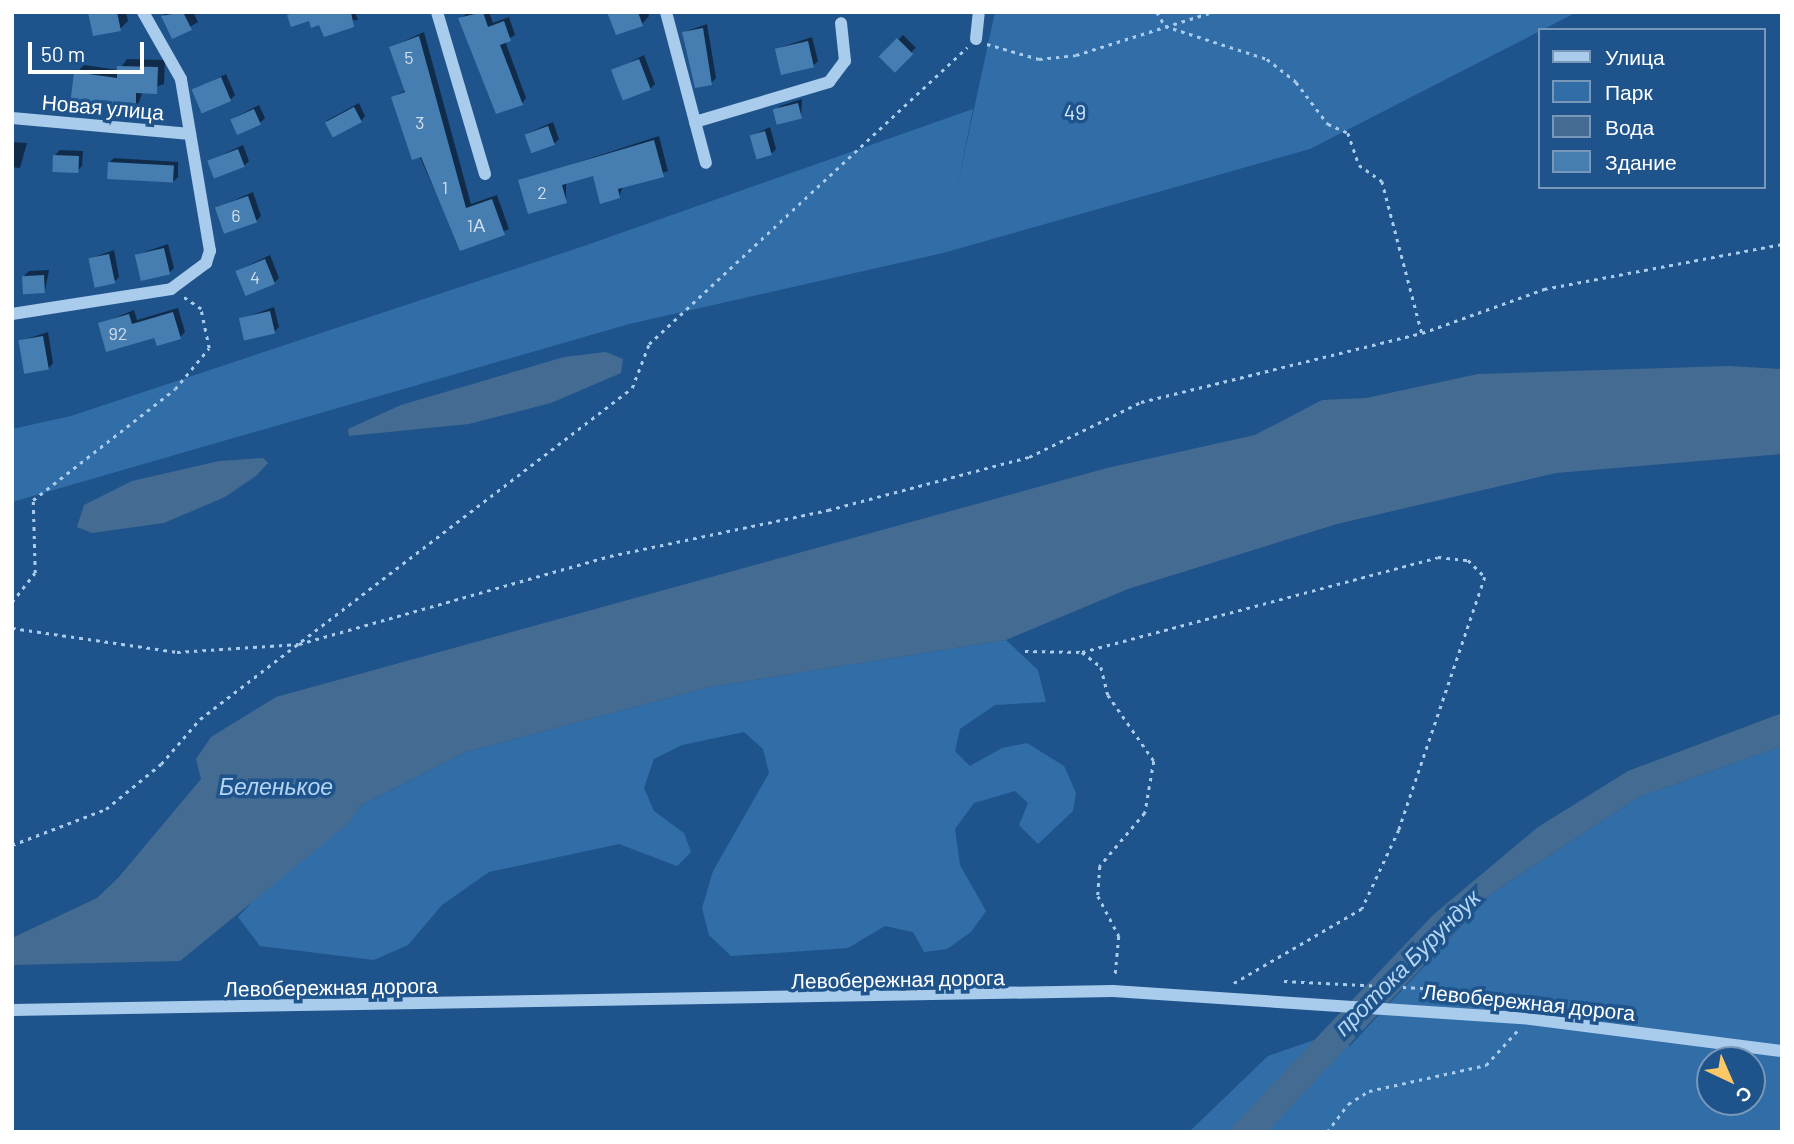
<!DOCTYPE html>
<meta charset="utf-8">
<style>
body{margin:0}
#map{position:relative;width:1794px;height:1144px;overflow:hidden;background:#1e548b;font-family:Barlow,sans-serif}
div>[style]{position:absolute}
.green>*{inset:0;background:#316ea8}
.water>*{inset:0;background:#446b92}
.shadow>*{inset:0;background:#0007;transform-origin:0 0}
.building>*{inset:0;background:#467eb2;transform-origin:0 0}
.path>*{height:2.5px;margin-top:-1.25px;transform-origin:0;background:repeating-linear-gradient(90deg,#a9cbec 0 3.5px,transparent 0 8.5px)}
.minor>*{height:12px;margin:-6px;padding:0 6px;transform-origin:6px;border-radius:6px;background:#a9cbec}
span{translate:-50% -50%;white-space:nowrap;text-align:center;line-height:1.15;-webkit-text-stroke:7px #1e548b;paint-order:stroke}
.number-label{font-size:18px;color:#d1dfec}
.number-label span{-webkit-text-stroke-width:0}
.street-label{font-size:21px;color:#fff}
.park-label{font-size:21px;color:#cee4f9}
.water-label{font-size:23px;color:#b5d5f3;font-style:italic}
.frame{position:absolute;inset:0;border:14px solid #fff;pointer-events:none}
.legend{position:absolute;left:1538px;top:28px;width:228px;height:161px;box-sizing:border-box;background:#1e548b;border:2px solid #7898b9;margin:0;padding:9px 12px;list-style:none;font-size:21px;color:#fff}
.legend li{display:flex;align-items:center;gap:14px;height:35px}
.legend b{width:35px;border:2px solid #7898b9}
.north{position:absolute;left:1696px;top:1046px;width:70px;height:70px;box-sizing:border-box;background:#1e548b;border:2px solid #7898b9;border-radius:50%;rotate:136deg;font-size:19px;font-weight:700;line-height:28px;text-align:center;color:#fff}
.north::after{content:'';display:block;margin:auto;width:24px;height:32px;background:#fbc868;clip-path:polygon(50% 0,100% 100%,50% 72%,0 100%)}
.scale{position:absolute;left:28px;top:42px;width:116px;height:32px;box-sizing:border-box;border:4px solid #fff;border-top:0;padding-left:9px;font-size:21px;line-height:24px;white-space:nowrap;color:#fff;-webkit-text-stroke:5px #1e548b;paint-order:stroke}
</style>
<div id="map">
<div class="green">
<div style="clip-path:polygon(995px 12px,1577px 12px,1310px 149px,943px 253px,629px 324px,12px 502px,12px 429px,71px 416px,584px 246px,973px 109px,956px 192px)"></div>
<div style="clip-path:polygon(1006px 640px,1038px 670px,1046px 702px,995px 705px,960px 729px,955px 751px,970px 766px,1002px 748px,1027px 743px,1064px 766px,1076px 793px,1073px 811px,1038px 844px,1019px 825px,1028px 803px,1015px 791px,974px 803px,955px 829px,960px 865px,986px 911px,971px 932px,947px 949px,924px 952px,913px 932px,885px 926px,848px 948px,731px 956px,709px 935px,702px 908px,713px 871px,769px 773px,763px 749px,744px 732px,682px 745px,654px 759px,644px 788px,654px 811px,684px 833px,691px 852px,677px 866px,619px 844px,489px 872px,442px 905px,408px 945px,374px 960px,260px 946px,238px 917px,278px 875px,349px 823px,361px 805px,466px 752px,710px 687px)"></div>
<div style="clip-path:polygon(evenodd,1782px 746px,1782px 1132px,1189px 1132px,1268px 1056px,1317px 1039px,1350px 1046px,1492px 893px,1639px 797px,1782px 746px,1710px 1060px,1752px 1060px,1752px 1102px,1710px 1102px,1710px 1060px)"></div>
</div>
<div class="water">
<div style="clip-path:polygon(606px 352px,623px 359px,621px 373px,551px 403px,469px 424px,349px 436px,348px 429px,401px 405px,564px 357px)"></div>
<div style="clip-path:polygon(1729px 366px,1782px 369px,1782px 454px,1556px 473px,1337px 524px,1128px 589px,1006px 640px,710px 687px,466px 752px,361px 805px,349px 823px,180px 961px,12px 965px,12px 938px,97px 898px,118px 878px,201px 779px,196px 759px,211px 737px,276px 697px,1107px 468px,1255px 435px,1322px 400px,1366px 398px,1478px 374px)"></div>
<div style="clip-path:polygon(263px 458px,268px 463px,256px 476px,225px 497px,164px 523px,92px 533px,77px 527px,84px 505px,132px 481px,219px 461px)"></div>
<div style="clip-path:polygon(1782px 713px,1782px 746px,1639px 797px,1492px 893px,1267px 1132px,1227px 1132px,1433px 915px,1538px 827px,1628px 771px)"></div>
</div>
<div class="shadow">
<div style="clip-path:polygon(90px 12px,126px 12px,128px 21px,120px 29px)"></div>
<div style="clip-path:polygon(163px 12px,193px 12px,198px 22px,173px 37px)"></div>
<div style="clip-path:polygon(292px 12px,355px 12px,358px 20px,321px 23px,289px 16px)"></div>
<div style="clip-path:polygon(469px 12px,489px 12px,493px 23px,509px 17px,515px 35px,505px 41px,526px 98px,522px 103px,460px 19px)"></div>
<div style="clip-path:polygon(609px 12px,648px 12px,649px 16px,642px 24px)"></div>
<div style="clip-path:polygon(707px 24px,716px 78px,711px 83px,684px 32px)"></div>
<div style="clip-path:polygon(424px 32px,471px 204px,497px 195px,509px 229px,461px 249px,393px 97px,406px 90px,391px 47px)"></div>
<div style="left:903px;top:35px;width:18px;height:31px;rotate:45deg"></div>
<div style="clip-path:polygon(812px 37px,818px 61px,813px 66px,776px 49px)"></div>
<div style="clip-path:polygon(644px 55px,655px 84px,650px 89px,613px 71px)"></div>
<div style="clip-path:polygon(127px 59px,165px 60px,164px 84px,143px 91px,136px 110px,76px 73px,84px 65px,119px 70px)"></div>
<div style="clip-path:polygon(226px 74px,235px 95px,230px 100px,194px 90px)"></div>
<div style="clip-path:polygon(802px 99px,801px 117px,775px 111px,780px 106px)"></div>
<div style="clip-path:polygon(359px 103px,365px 116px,361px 121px,326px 121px)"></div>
<div style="clip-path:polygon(259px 105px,265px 118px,260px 123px,232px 119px)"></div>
<div style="clip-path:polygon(553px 122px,559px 139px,554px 144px,526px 134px)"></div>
<div style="clip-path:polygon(770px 127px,776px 149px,771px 154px,751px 136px)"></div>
<div style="clip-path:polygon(659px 136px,668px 171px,623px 186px,619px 197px,594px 174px,566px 182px,566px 201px,520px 181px)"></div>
<div style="clip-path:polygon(12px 142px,27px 143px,20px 168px,12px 167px)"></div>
<div style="clip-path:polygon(243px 145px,249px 161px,244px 166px,209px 161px)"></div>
<div style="clip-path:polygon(60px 150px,83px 151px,82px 166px,77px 171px,55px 155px)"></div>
<div style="clip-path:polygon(114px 158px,178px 162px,178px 177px,173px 182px,109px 163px)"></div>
<div style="clip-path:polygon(253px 192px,261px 216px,256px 221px,217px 208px)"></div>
<div style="clip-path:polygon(168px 244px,174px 268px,169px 273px,136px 255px)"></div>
<div style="clip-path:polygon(114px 250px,119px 277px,114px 282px,89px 259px)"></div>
<div style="clip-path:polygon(270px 255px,279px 278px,274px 283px,237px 271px)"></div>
<div style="clip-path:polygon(49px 270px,45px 291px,24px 276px,29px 271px)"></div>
<div style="clip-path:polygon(274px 307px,279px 327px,274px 332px,241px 319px)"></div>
<div style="clip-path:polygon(178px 308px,185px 332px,180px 337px,100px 324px,134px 310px,137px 320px)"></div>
<div style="clip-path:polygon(48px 332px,53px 363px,49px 368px,20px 341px)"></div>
</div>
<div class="building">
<div style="clip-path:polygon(88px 12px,117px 12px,121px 31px,93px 36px)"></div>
<div style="clip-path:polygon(183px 12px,192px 30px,172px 39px,161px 16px)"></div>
<div style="clip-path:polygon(296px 12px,351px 12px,354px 27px,324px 37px,319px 25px,311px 28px,309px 21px,291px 27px,287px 15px)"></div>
<div style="clip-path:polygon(483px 12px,488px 27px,504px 21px,511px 41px,500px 45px,523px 105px,496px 114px,458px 18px)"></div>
<div style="clip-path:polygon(607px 12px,638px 12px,643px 26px,616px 35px)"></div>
<div style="clip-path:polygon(703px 28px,712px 85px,695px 88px,682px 32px)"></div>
<div style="clip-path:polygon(419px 36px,466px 208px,492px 199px,505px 235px,460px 251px,421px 157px,412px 160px,391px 97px,405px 92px,389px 47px)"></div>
<div style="left:897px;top:38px;width:23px;height:26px;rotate:45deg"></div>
<div style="left:808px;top:41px;width:27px;height:34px;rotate:77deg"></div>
<div style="left:639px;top:59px;width:33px;height:30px;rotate:69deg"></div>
<div style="clip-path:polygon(117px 66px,158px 67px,157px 94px,136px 93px,136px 112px,70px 105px,74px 72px,117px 78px)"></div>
<div style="left:221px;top:77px;width:26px;height:32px;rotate:67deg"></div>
<div style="left:798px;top:103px;width:16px;height:26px;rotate:76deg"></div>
<div style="left:354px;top:107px;width:17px;height:33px;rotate:62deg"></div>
<div style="left:254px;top:109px;width:17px;height:26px;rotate:66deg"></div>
<div style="left:548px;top:126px;width:20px;height:25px;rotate:70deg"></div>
<div style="left:765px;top:131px;width:25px;height:16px;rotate:74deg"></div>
<div style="clip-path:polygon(654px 140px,664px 177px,618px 189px,620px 198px,600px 204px,593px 176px,562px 185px,567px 203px,528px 214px,518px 180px)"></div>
<div style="left:238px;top:149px;width:19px;height:33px;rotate:69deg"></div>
<div style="left:53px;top:155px;width:26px;height:17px;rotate:2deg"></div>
<div style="left:108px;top:162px;width:66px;height:17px;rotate:3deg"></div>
<div style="left:248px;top:196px;width:28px;height:35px;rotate:71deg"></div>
<div style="left:164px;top:248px;width:27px;height:30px;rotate:77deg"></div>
<div style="left:109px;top:254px;width:30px;height:21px;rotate:78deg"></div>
<div style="left:265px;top:259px;width:27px;height:32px;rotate:68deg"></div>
<div style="left:44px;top:275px;width:18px;height:22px;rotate:87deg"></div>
<div style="left:270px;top:311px;width:23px;height:32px;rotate:77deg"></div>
<div style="clip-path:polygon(173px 312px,181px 339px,157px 346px,154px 338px,106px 352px,98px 323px,129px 314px,132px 324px)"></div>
<div style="left:43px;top:336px;width:34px;height:25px;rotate:80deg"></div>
</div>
<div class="path">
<div style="left:1157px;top:12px;width:16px;rotate:60deg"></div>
<div style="left:1165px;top:26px;width:107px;rotate:17.9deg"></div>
<div style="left:1267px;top:59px;width:37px;rotate:38deg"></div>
<div style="left:1296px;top:82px;width:53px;rotate:52.7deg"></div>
<div style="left:1328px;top:124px;width:22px;rotate:24deg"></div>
<div style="left:1348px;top:133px;width:34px;rotate:71deg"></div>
<div style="left:1359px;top:165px;width:28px;rotate:35deg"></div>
<div style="left:1382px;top:181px;width:157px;rotate:75.3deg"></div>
<div style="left:987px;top:44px;width:54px;rotate:16.1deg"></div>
<div style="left:1039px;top:59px;width:37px;rotate:-6deg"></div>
<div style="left:1076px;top:55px;width:143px;rotate:-17.5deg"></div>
<div style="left:12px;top:602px;width:37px;rotate:-52deg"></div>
<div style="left:35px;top:573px;width:73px;rotate:-91.6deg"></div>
<div style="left:33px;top:500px;width:180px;rotate:-38deg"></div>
<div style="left:175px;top:389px;width:53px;rotate:-50.3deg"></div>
<div style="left:209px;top:348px;width:40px;rotate:-102deg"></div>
<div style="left:201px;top:309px;width:23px;rotate:-146deg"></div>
<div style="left:12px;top:628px;width:167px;rotate:8.3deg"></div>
<div style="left:177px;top:652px;width:122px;rotate:-3.8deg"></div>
<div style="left:299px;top:644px;width:323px;rotate:-15.8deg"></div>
<div style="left:610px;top:556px;width:223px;rotate:-11.9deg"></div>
<div style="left:828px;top:510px;width:208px;rotate:-14.8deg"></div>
<div style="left:1029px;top:457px;width:125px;rotate:-26.2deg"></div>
<div style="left:1141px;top:402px;width:289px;rotate:-13.8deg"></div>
<div style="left:1422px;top:333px;width:130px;rotate:-19.8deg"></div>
<div style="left:1544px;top:289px;width:242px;rotate:-10.7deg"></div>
<div style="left:1025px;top:651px;width:57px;rotate:1deg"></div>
<div style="left:1082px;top:652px;width:368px;rotate:-14.9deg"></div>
<div style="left:1438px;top:557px;width:30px;rotate:6deg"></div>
<div style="left:1468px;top:560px;width:24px;rotate:45deg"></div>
<div style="left:1485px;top:577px;width:267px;rotate:108.8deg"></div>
<div style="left:1399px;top:830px;width:87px;rotate:115.1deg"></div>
<div style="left:1362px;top:909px;width:149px;rotate:149.8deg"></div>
<div style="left:1082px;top:652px;width:24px;rotate:38deg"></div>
<div style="left:1101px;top:667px;width:29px;rotate:76deg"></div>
<div style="left:1108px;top:695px;width:80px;rotate:55.1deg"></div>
<div style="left:1154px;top:761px;width:53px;rotate:99.8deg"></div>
<div style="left:1145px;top:813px;width:70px;rotate:130.3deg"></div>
<div style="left:1100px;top:866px;width:30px;rotate:94deg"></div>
<div style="left:1098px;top:896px;width:45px;rotate:62.3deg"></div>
<div style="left:1119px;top:936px;width:42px;rotate:95.4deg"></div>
<div style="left:12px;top:845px;width:101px;rotate:-21deg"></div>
<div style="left:106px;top:809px;width:71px;rotate:-39.3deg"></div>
<div style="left:161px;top:764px;width:60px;rotate:-49.1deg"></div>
<div style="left:200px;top:719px;width:544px;rotate:-37.46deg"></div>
<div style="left:632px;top:388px;width:47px;rotate:-68.9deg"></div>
<div style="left:649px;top:344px;width:435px;rotate:-43deg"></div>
<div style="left:1284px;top:981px;width:158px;rotate:2.9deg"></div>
<div style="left:1327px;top:1132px;width:35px;rotate:-53deg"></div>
<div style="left:1348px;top:1104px;width:25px;rotate:-32deg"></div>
<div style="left:1369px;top:1091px;width:120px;rotate:-12.5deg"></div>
<div style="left:1486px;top:1065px;width:46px;rotate:-47.6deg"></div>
</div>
<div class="minor">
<div style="left:437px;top:12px;width:169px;rotate:73.5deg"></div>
<div style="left:666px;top:12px;width:156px;rotate:75.2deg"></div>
<div style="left:976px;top:39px;width:27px;rotate:-84deg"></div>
<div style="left:12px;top:118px;width:179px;rotate:5.1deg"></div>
<div style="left:695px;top:122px;width:140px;rotate:-16.6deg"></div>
<div style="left:829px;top:82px;width:26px;rotate:-53deg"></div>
<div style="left:845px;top:61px;width:38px;rotate:-96deg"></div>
<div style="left:12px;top:314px;width:161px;rotate:-8.9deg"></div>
<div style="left:171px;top:289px;width:44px;rotate:-36.6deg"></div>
<div style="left:206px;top:263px;width:13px;rotate:-72deg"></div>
<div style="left:210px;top:251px;width:174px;rotate:-99.6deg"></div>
<div style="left:181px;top:79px;width:77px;rotate:-119.6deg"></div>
<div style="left:12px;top:1010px;width:1101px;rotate:-0.99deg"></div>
<div style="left:1113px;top:991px;width:411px;rotate:3.8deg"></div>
<div style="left:1523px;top:1018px;width:261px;rotate:7.3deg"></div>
</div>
<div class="number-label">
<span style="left:409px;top:57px">5</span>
<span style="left:420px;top:122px">3</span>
<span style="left:445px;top:187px">1</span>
<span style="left:542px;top:192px">2</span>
<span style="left:236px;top:215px">6</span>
<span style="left:476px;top:225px">1А</span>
<span style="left:255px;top:277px">4</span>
<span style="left:118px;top:333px">92</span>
</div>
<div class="street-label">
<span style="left:103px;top:107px;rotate:5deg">Новая улица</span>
<span style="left:898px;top:979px;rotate:-1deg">Левобережная дорога</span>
<span style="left:331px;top:987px;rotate:-1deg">Левобережная дорога</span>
<span style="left:1529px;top:1002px;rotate:6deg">Левобережная дорога</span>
</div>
<div class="park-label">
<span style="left:1075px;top:112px">49</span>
</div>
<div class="water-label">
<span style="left:276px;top:786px">Беленькое</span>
<span style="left:1407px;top:962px;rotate:-45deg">протока Бурундук</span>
</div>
<div class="frame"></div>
<ul class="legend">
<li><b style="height:9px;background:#a9cbec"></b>Улица</li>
<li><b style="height:19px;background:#316ea8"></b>Парк</li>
<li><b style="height:19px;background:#446b92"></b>Вода</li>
<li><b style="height:19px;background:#467eb2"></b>Здание</li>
</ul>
<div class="north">С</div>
<div class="scale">50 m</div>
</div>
